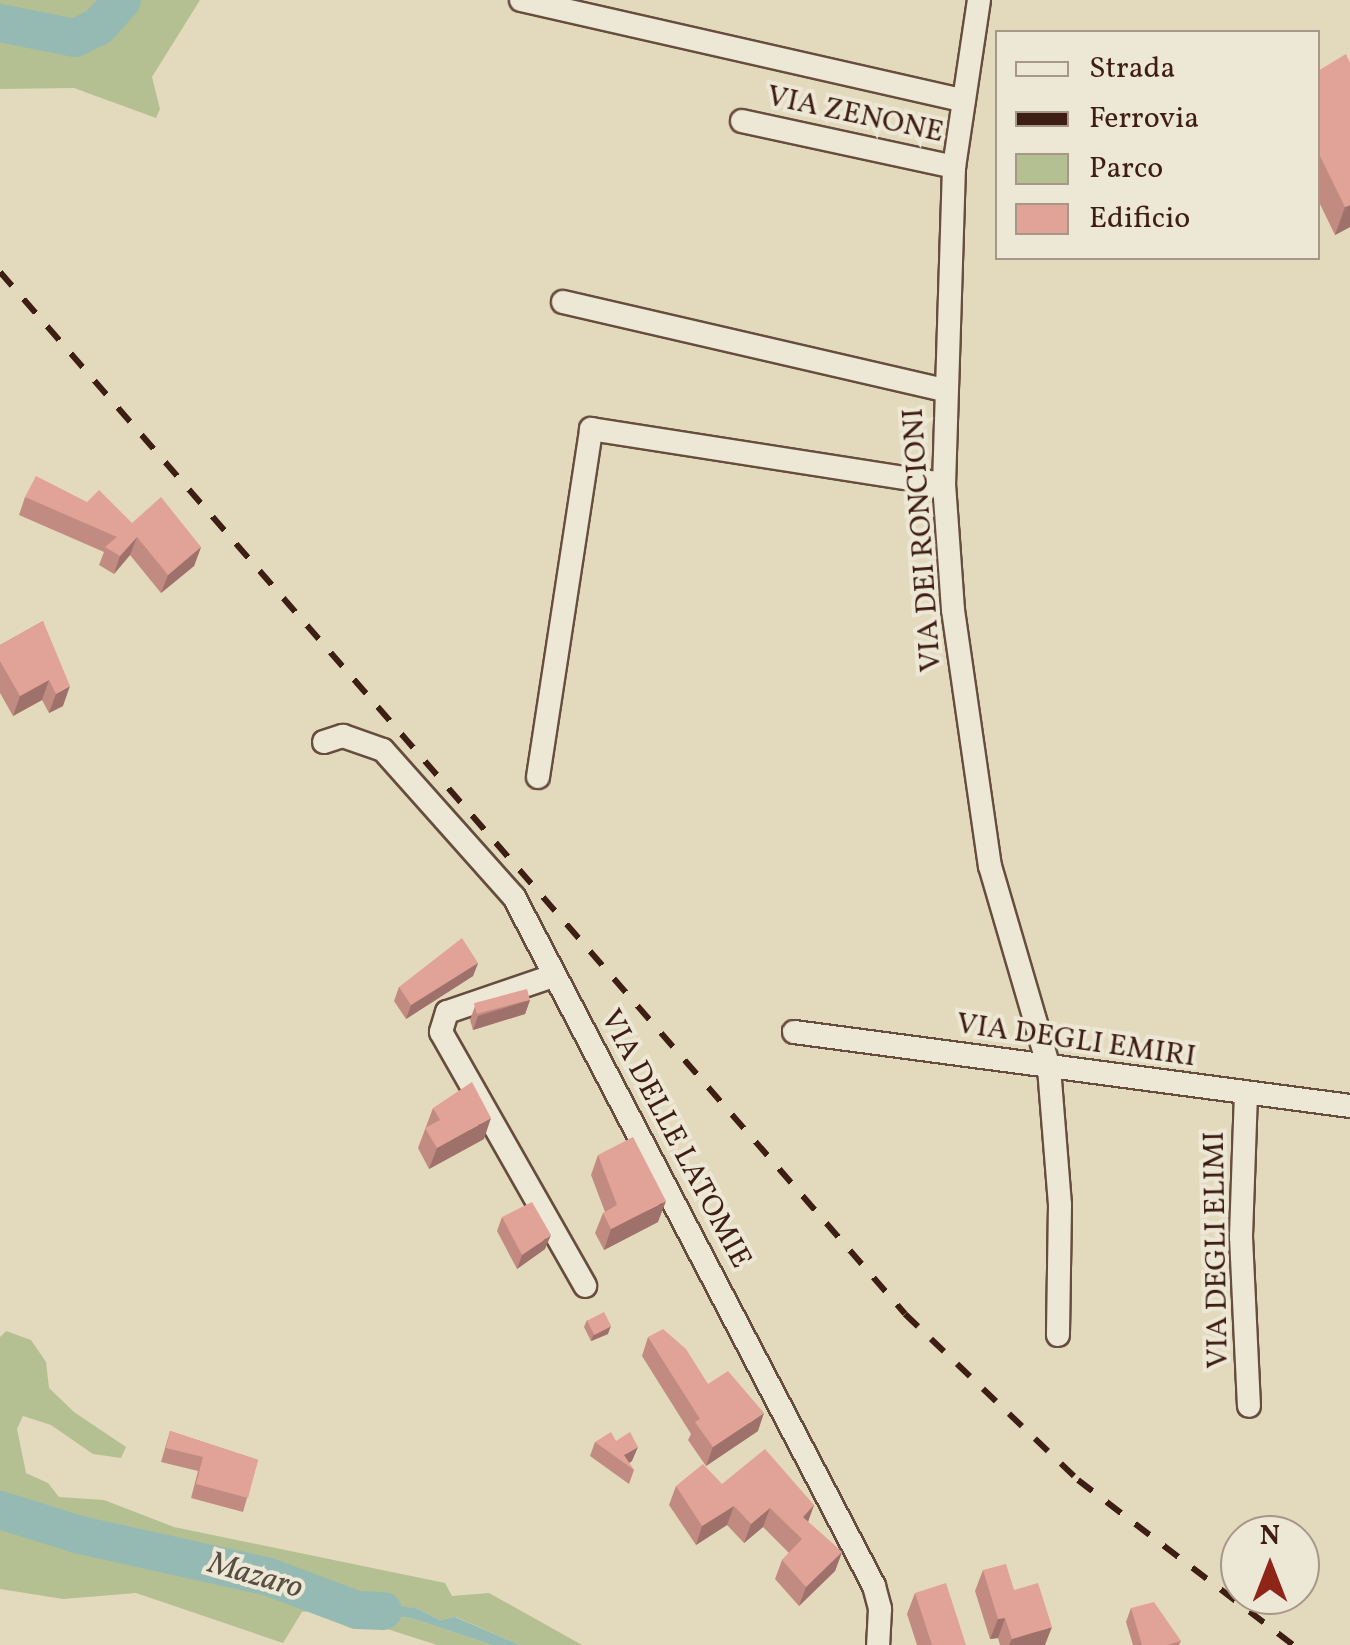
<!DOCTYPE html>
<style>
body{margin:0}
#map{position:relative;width:1350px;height:1645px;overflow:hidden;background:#e3dabe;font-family:Vollkorn,serif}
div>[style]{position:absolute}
.green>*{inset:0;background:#b4c091}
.water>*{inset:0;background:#95bab3}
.river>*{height:38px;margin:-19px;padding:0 19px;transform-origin:19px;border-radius:19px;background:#95bab3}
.roads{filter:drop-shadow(2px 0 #674d3d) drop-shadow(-2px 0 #674d3d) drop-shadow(0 2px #674d3d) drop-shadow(0 -2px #674d3d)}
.street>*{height:22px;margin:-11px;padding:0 11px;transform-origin:11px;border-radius:11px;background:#ede7d5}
.rail>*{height:6px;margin-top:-3px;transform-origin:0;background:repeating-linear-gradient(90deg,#3e1e12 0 18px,transparent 0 36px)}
.wall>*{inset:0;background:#c28b82}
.shaded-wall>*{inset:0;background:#9e716a}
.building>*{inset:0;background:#e1a297;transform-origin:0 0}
span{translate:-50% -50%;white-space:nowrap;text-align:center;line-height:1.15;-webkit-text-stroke:8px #ede7d5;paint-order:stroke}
.street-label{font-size:30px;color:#3e1e12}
.water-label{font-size:32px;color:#584d42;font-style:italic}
.legend{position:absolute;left:995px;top:30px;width:325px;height:230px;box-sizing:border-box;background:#ede7d5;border:2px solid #a79787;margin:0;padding:12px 18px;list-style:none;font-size:30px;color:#3e1e12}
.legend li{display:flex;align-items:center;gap:20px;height:50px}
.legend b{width:50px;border:2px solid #a79787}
.north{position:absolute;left:1220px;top:1515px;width:100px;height:100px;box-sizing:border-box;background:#ede7d5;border:2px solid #a79787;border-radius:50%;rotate:0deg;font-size:28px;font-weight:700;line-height:40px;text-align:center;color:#3e1e12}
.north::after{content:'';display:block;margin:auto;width:35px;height:45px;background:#8f2418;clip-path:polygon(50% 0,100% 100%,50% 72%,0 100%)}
</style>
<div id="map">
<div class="green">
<div style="clip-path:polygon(0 0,200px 0,152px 77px,160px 109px,156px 118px,74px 88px,0 89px)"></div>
<div style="clip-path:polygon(6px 1331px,31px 1340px,46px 1362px,49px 1388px,74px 1412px,126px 1447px,121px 1458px,93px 1454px,51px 1425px,23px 1416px,17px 1429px,26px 1473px,48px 1483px,59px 1497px,104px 1500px,174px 1527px,445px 1583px,452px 1596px,489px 1593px,582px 1645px,520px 1645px,456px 1617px,440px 1620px,416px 1608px,364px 1606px,352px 1599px,336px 1599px,370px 1615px,411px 1618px,492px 1645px,437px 1645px,325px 1609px,302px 1612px,283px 1643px,136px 1593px,63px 1599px,0 1589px,0 1337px)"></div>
</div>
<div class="water">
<div style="clip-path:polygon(334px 1599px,416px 1608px,440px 1620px,455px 1617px,520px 1645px,492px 1645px,411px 1618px,356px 1614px)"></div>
</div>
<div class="river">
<div style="left:0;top:23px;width:76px;rotate:11.3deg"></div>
<div style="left:75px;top:38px;width:25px;rotate:-26deg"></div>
<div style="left:98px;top:27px;width:36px;rotate:-48deg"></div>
<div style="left:0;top:1510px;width:84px;rotate:17.4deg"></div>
<div style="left:80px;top:1535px;width:194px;rotate:12.5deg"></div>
<div style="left:269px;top:1577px;width:94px;rotate:20.6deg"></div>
<div style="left:357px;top:1610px;width:26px;rotate:2deg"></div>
</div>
<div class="roads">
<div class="street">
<div style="left:521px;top:0;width:454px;rotate:12.8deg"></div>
<div style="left:979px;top:0;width:169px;rotate:98.5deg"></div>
<div style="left:954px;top:167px;width:317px;rotate:91.8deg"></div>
<div style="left:944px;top:484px;width:126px;rotate:85.9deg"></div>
<div style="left:953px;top:610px;width:259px;rotate:81.8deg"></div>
<div style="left:990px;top:866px;width:210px;rotate:73.7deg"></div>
<div style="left:1049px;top:1068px;width:137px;rotate:85.4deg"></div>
<div style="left:1060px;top:1205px;width:130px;rotate:90.9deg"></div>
<div style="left:742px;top:121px;width:217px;rotate:12.2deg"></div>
<div style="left:563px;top:302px;width:390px;rotate:13deg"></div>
<div style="left:324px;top:742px;width:20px;rotate:-18deg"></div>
<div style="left:343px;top:736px;width:42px;rotate:19.3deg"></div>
<div style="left:383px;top:750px;width:197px;rotate:48.3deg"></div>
<div style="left:514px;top:897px;width:777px;rotate:62.41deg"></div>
<div style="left:874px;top:1586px;width:24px;rotate:75deg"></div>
<div style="left:880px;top:1609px;width:36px;rotate:93deg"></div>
<div style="left:538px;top:777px;width:352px;rotate:-81.3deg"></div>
<div style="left:591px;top:429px;width:357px;rotate:8.9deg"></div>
<div style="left:553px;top:976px;width:112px;rotate:161.2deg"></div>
<div style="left:447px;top:1012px;width:21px;rotate:107deg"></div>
<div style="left:441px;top:1032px;width:292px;rotate:60.4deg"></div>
<div style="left:794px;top:1032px;width:561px;rotate:7.58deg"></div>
<div style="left:1246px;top:1093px;width:144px;rotate:92deg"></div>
<div style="left:1241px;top:1237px;width:169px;rotate:87.3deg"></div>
</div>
</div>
<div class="rail">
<div style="left:0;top:272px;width:1380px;rotate:49.02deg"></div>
<div style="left:905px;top:1314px;width:240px;rotate:43.8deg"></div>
<div style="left:1078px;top:1480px;width:271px;rotate:37.5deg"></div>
</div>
<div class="wall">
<div style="clip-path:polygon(1318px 71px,1350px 227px,1335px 235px,1318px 200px)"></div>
<div style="clip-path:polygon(25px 497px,132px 523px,201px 547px,194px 566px,161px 593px,130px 555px,114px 574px,99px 565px,104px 552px,19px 515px)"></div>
<div style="clip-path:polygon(43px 621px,63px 706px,49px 713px,42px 700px,13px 716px,0 693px,0 645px)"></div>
<div style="clip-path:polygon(478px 963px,473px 976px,406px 1019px,394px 1001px,399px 987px)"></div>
<div style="clip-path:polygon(530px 1000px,525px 1014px,473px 1030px,470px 1020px,475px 1006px)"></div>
<div style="clip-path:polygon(433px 1108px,484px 1139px,429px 1169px,418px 1148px)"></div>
<div style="clip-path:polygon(598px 1155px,658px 1222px,604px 1250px,595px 1233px,603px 1213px,605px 1212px,591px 1175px)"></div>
<div style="clip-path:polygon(502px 1217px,545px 1249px,517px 1269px,497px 1231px)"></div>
<div style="clip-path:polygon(587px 1320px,608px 1334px,591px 1341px,584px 1327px)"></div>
<div style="clip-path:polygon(648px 1337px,708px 1384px,758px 1431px,706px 1466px,688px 1440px,691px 1434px,642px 1356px)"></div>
<div style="clip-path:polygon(170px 1431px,258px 1460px,243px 1512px,191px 1498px,198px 1471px,161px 1462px)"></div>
<div style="clip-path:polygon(616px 1441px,632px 1461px,629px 1463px,634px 1470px,629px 1484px,590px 1456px,595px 1442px)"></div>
<div style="clip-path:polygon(722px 1484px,814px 1505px,808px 1522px,842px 1552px,835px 1571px,799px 1606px,775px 1579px,782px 1560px,789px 1553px,763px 1527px,744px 1543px,727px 1525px,696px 1545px,669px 1505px,676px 1486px)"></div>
<div style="clip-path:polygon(983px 1570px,1014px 1590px,1045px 1645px,1000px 1645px,998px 1638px,990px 1639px,975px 1591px)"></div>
<div style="clip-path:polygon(915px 1593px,966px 1645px,917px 1645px,907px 1614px)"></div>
<div style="clip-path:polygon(1131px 1608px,1181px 1641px,1179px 1645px,1133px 1645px,1126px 1622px)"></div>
</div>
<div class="shaded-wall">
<div style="clip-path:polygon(1350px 205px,1350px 227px,1335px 235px,1345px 207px)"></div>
<div style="clip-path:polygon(137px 537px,130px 555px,114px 574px,120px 556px)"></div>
<div style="clip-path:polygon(201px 547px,194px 566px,161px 593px,168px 575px)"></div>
<div style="clip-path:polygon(49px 680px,42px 700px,13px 716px,20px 696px)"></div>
<div style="clip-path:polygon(70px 686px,63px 706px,49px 713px,56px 694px)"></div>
<div style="clip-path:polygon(478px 963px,473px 976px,406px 1019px,411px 1005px)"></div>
<div style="clip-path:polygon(530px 1000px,525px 1014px,473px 1030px,478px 1016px)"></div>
<div style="clip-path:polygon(491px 1118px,484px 1139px,429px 1169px,437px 1148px)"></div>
<div style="clip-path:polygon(666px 1201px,658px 1222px,604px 1250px,611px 1229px)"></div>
<div style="clip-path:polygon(551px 1235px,545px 1249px,517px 1269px,522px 1255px)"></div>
<div style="clip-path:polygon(611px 1326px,608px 1334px,591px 1341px,594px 1334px)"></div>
<div style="clip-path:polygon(764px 1413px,758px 1431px,706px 1466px,713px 1447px)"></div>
<div style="clip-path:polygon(638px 1447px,632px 1461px,626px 1465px,624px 1455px)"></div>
<div style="clip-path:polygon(814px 1505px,807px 1524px,796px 1536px,803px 1517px)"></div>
<div style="clip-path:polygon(734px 1506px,727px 1525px,696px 1545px,702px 1526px)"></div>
<div style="clip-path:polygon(770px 1508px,763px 1527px,744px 1543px,751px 1524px)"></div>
<div style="clip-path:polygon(842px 1552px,835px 1571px,799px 1606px,806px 1587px)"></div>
<div style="clip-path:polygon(1005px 1618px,998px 1638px,990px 1639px,998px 1619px)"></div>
<div style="clip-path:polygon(1052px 1627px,1045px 1645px,1009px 1645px,1012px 1639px)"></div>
</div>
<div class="building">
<div style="clip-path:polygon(1346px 54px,1350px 63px,1350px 205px,1345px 207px,1318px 152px,1318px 71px)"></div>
<div style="clip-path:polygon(36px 476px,87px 502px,99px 490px,132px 523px,161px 497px,201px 547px,168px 575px,137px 537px,120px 556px,105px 547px,117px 537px,25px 497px)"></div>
<div style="clip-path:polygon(43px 621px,70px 686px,56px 694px,49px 680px,20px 696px,0 661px,0 645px)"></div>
<div style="clip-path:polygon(462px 938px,478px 963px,411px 1005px,399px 987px)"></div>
<div style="left:527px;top:989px;width:11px;height:55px;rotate:75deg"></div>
<div style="clip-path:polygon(472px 1082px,491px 1118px,437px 1148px,425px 1128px,440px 1120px,433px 1108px)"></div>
<div style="clip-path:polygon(633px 1137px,666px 1201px,611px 1229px,603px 1213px,617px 1205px,598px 1155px)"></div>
<div style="clip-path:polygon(532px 1202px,551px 1235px,522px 1255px,502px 1217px)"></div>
<div style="left:604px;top:1312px;width:16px;height:19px;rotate:63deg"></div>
<div style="clip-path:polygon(663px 1329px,686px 1349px,708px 1384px,728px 1371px,764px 1413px,713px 1447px,695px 1422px,700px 1419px,648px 1337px)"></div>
<div style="clip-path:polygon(170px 1431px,258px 1460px,248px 1498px,196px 1484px,203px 1457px,166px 1448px)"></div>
<div style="clip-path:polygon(611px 1432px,616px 1441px,630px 1432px,638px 1447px,624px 1455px,634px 1470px,595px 1442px)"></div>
<div style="clip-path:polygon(765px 1449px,814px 1505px,803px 1517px,842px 1552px,806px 1587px,782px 1560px,802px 1539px,770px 1508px,751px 1524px,734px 1506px,702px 1526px,676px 1486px,703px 1464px,722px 1484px)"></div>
<div style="clip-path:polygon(1006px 1564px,1014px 1590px,1038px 1583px,1052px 1627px,1012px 1639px,1005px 1618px,998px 1619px,983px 1570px)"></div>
<div style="clip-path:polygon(946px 1583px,966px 1645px,932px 1645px,915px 1593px)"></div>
<div style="clip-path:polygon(1154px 1602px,1181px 1641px,1167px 1645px,1142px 1645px,1131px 1608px)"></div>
</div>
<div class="street-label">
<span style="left:855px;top:115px;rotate:12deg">VIA ZENONE</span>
<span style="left:923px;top:540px;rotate:-94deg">VIA DEI RONCIONI</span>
<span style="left:1076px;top:1041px;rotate:8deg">VIA DEGLI EMIRI</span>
<span style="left:675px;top:1139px;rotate:62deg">VIA DELLE LATOMIE</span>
<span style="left:1217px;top:1250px;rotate:-91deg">VIA DEGLI ELIMI</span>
</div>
<div class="water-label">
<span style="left:255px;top:1577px;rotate:16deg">Mazaro</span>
</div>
<ul class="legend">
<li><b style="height:12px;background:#ede7d5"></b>Strada</li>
<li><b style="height:12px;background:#3e1e12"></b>Ferrovia</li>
<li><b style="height:28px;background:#b4c091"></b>Parco</li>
<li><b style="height:28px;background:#e1a297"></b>Edificio</li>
</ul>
<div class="north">N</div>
</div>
